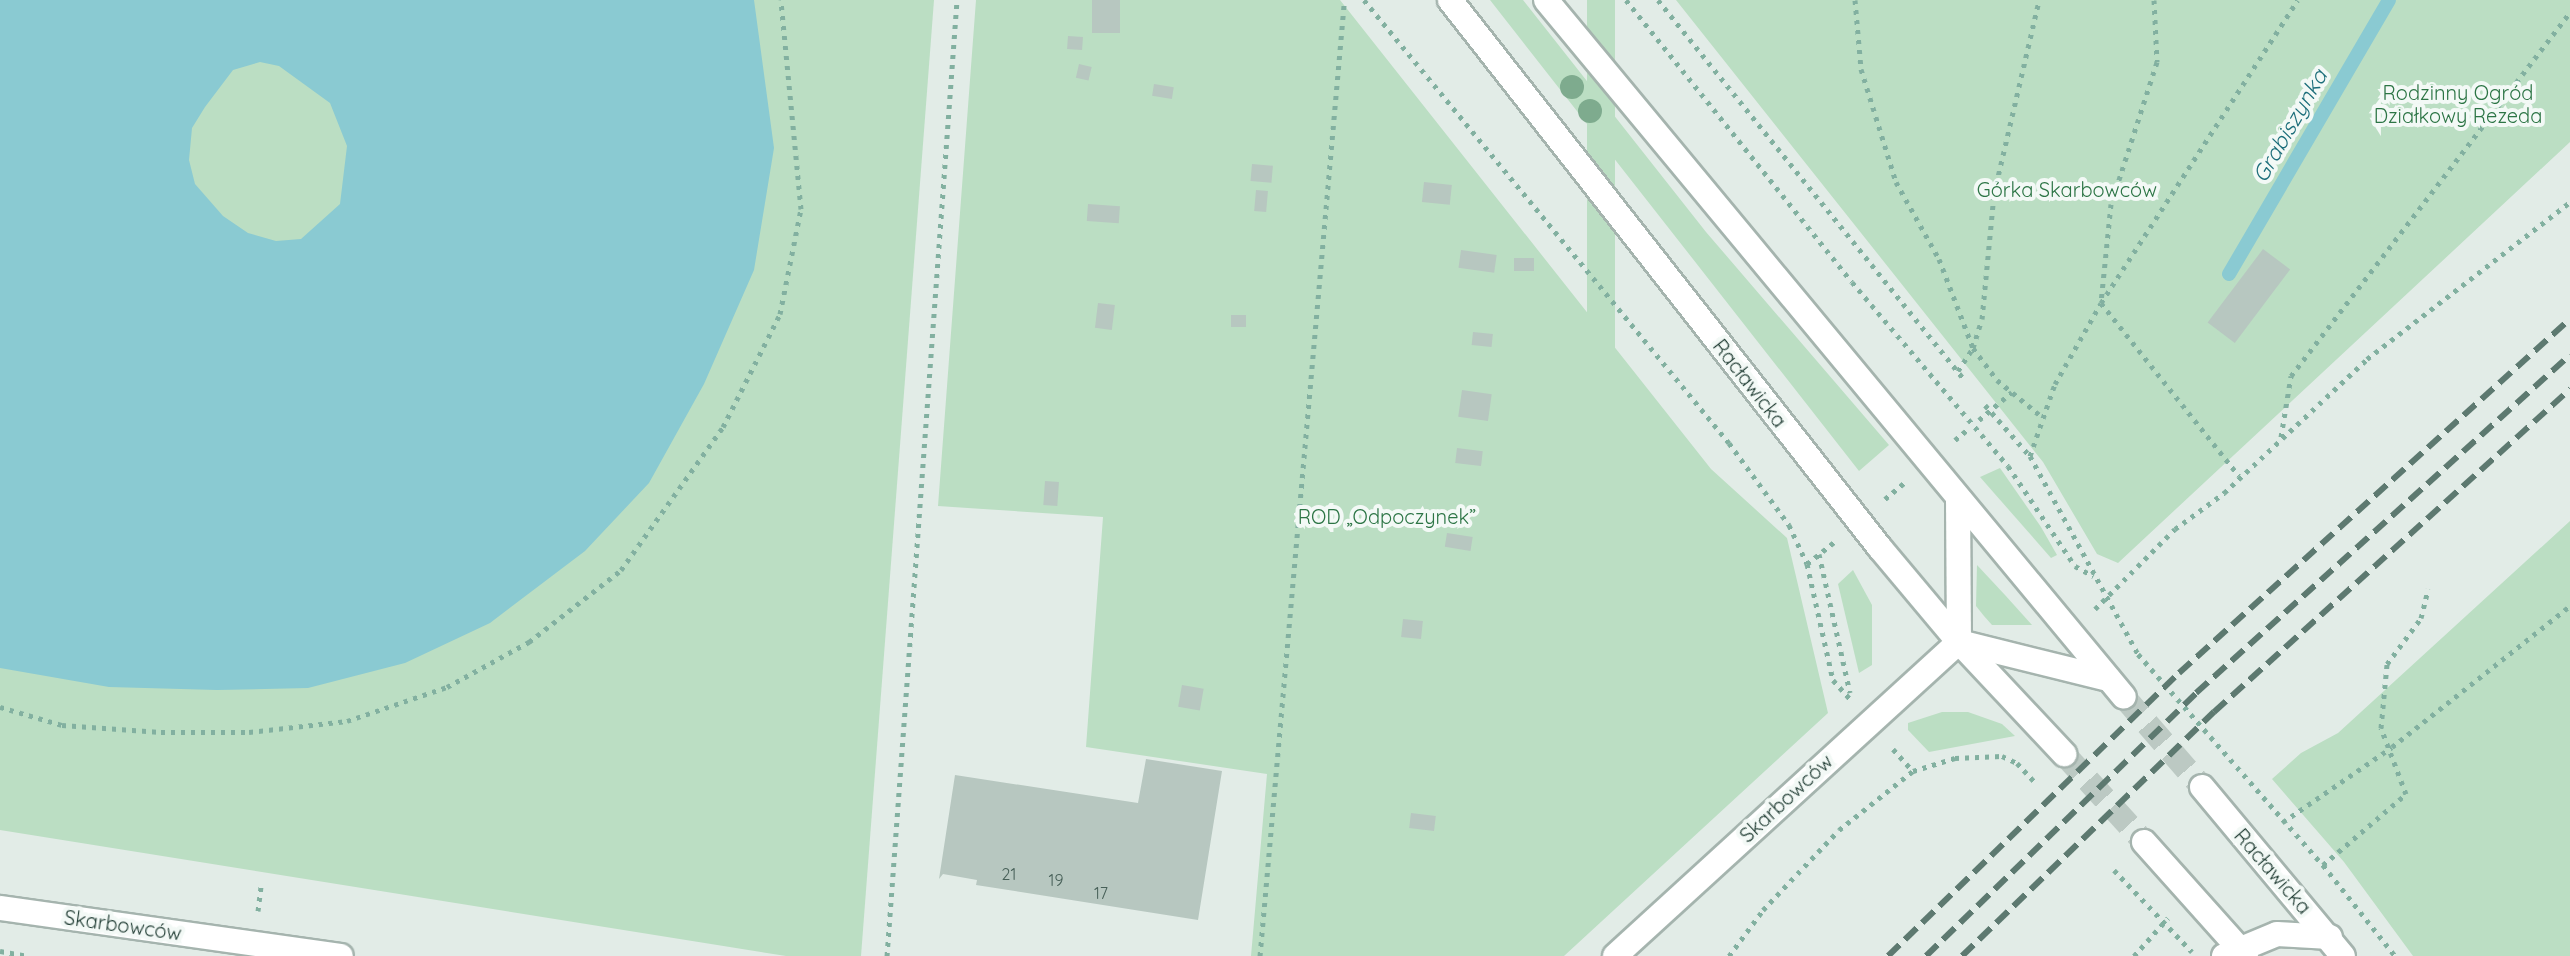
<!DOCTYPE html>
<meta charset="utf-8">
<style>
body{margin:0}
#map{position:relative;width:2570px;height:956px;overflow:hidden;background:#e2ece7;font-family:Quicksand,sans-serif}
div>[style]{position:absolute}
.green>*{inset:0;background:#bbdec3;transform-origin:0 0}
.water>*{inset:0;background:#8acad2}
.stream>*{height:14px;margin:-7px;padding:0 7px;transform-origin:7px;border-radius:7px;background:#8acad2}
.building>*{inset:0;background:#b7c7c0;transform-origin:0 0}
.tertiary-tunnel>*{height:24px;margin-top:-12px;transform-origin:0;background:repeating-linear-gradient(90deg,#bcc9c3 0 24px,transparent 0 36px)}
.path>*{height:5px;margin-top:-2.5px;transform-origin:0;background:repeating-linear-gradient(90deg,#82b0a0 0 4px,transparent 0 10px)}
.roads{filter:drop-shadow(2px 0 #a5b4ae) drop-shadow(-2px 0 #a5b4ae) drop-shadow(0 2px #a5b4ae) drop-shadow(0 -2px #a5b4ae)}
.service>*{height:24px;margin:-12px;padding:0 12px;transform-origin:12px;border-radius:12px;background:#fff}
.tertiary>*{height:24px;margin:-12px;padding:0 12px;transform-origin:12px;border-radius:12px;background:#fff}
.rail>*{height:6px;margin-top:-3px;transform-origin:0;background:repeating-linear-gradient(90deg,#5d7970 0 16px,transparent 0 24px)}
.trees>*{width:24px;height:24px;margin:-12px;border-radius:50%;background:#7eab8e}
span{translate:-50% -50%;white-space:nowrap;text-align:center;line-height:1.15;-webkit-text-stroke:8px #f3f9f6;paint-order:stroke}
.number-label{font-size:16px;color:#476058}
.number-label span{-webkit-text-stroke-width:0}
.park-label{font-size:20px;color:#2c7545}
.street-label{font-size:20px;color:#223e35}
.water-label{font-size:22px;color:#1c6e7a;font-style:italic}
</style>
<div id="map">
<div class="green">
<div style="clip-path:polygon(0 0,934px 0,861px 956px,786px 956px,0 830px)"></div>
<div style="clip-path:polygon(976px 0,1340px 0,1711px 469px,1787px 538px,1828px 713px,1564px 956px,1251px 956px,1267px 774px,1086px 747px,1103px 517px,938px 506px)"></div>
<div style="clip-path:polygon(1490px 0,1523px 0,1706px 232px,1889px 445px,1859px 471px)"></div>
<div style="left:1587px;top:0;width:28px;height:537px"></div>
<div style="clip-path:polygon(1676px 0,2570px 0,2570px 142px,2118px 563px,2097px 554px,2043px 462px)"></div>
<div style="clip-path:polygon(2000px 468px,2041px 527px,2057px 555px,2051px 558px,1980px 477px)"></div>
<div style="clip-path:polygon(2570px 521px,2570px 956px,2413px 956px,2344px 862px,2272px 779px,2301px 753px,2338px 733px)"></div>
<div style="clip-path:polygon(1977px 565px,2005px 595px,2032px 625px,1992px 625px,1984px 616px,1976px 606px)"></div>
<div style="clip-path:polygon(1853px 570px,1872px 605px,1872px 665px,1859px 673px,1838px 584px)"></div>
<div style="clip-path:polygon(1942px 712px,1968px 712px,2002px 724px,2015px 736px,1929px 752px,1908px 730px,1908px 723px)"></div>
</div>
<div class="water">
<div style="clip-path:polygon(evenodd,0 0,754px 0,774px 148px,754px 270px,704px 384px,649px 483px,585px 551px,490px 623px,405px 663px,308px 688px,217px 690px,109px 687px,0 668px,0 0,260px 62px,279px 66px,330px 103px,347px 146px,340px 204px,301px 239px,276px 241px,248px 233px,223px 216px,195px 184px,189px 160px,192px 128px,205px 107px,233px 70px,260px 62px)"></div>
</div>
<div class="stream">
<div style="left:2229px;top:274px;width:317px;rotate:-59.7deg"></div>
</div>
<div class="building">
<div style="left:1092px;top:0;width:28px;height:33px"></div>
<div style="left:1068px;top:36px;width:15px;height:13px;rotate:4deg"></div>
<div style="left:1079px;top:64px;width:13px;height:14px;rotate:13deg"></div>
<div style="left:1154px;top:84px;width:20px;height:12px;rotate:9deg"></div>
<div style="left:1252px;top:164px;width:21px;height:17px;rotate:5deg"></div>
<div style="left:1424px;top:182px;width:28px;height:20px;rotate:6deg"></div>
<div style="left:1256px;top:190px;width:12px;height:21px;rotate:5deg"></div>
<div style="left:1088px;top:204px;width:32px;height:17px;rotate:4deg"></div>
<div style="left:2263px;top:249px;width:34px;height:92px;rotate:37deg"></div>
<div style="left:1461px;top:250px;width:36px;height:18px;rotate:8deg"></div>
<div style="left:1514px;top:258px;width:20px;height:13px"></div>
<div style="left:1098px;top:303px;width:17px;height:25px;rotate:7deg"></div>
<div style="left:1231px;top:315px;width:15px;height:12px"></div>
<div style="left:1473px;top:332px;width:20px;height:13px;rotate:6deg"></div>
<div style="left:1462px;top:390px;width:30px;height:27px;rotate:8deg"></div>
<div style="left:1457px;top:448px;width:26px;height:15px;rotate:7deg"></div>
<div style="left:1045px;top:481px;width:14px;height:24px;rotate:4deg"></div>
<div style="left:1447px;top:533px;width:26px;height:14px;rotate:9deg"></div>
<div style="left:1403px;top:619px;width:20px;height:18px;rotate:6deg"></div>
<div style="left:1182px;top:685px;width:22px;height:22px;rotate:10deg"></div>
<div style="clip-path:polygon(1146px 759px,1222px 771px,1198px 920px,976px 885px,977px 880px,943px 874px,939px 879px,955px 775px,1138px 803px)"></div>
<div style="left:1411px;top:813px;width:25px;height:15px;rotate:7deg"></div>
</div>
<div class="tertiary-tunnel">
<div style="left:2124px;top:697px;width:119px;rotate:49.1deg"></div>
<div style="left:2064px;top:754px;width:119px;rotate:47.7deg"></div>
</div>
<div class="path">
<div style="left:1364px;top:0;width:574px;rotate:50.51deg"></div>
<div style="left:1729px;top:443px;width:102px;rotate:53.8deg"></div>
<div style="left:1789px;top:525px;width:43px;rotate:65.2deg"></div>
<div style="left:1807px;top:564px;width:119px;rotate:77.4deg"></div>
<div style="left:1833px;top:680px;width:25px;rotate:48deg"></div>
<div style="left:1626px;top:0;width:361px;rotate:51.3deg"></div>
<div style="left:1852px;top:282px;width:241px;rotate:49.7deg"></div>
<div style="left:2008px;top:466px;width:120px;rotate:56.2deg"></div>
<div style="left:2075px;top:566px;width:21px;rotate:29deg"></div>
<div style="left:1658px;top:0;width:489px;rotate:51.1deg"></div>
<div style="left:1855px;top:0;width:69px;rotate:85deg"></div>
<div style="left:1861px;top:69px;width:118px;rotate:72.8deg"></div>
<div style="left:1896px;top:182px;width:88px;rotate:60.8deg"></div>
<div style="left:1939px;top:259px;width:95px;rotate:69.1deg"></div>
<div style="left:1973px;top:348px;width:40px;rotate:53deg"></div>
<div style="left:1997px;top:380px;width:57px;rotate:39.3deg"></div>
<div style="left:2154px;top:0;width:62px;rotate:87.2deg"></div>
<div style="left:2157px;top:62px;width:149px;rotate:107.9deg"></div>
<div style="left:2111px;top:204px;width:100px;rotate:95.8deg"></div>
<div style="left:2101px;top:303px;width:221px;rotate:51.4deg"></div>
<div style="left:1958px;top:371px;width:27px;rotate:-57deg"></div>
<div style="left:1973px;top:348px;width:30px;rotate:-73deg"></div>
<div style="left:1982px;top:319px;width:126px;rotate:-84.5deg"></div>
<div style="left:1994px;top:194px;width:199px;rotate:-76.9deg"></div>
<div style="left:1985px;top:405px;width:68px;rotate:48.6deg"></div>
<div style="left:2030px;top:456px;width:226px;rotate:61.4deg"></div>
<div style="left:2138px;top:654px;width:281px;rotate:48.8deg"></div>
<div style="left:2323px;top:865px;width:116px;rotate:51.6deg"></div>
<div style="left:1979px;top:420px;width:43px;rotate:-40.3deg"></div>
<div style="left:2281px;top:437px;width:62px;rotate:-80.7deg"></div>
<div style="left:2291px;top:376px;width:459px;rotate:-52.5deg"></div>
<div style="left:1955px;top:440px;width:16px;rotate:-40deg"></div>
<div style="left:2030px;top:456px;width:76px;rotate:-70.9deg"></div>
<div style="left:2055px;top:384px;width:93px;rotate:-60.4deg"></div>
<div style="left:2101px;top:303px;width:361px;rotate:-57deg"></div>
<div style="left:1885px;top:499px;width:26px;rotate:-40deg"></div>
<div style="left:1819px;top:554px;width:142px;rotate:77.4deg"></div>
<div style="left:1807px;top:564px;width:35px;rotate:-39deg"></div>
<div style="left:2095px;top:609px;width:113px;rotate:-45deg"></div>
<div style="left:2175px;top:529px;width:61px;rotate:-36.3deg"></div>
<div style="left:2224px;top:493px;width:196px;rotate:-43.1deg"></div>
<div style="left:2367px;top:359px;width:257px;rotate:-37.7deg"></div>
<div style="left:0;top:707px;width:65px;rotate:16.2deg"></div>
<div style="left:62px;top:725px;width:99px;rotate:4deg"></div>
<div style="left:161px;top:732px;width:88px"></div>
<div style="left:249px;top:732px;width:99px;rotate:-6.4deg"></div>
<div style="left:347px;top:721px;width:106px;rotate:-18.8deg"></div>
<div style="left:447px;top:687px;width:94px;rotate:-28.8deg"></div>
<div style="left:529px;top:642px;width:117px;rotate:-38deg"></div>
<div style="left:621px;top:570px;width:176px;rotate:-54.5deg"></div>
<div style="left:723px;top:427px;width:127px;rotate:-63.2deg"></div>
<div style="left:780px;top:314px;width:107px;rotate:-78.7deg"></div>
<div style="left:801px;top:209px;width:210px;rotate:-95.5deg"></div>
<div style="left:1893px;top:749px;width:30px;rotate:48deg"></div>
<div style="left:2283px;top:822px;width:132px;rotate:-34.5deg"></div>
<div style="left:2392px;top:747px;width:227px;rotate:-38.4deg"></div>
<div style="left:2323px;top:865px;width:109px;rotate:-40.5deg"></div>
<div style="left:2406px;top:794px;width:71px;rotate:-110.7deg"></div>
<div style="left:2381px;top:728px;width:64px;rotate:-84.6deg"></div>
<div style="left:2387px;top:664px;width:57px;rotate:-53.5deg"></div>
<div style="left:2421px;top:618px;width:30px;rotate:-76deg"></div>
<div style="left:2114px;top:870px;width:113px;rotate:46.4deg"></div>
<div style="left:258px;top:911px;width:26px;rotate:-83deg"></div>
<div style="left:0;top:951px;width:27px;rotate:10deg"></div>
<div style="left:887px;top:956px;width:959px;rotate:-85.81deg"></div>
<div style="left:1260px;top:956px;width:955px;rotate:-84.95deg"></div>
<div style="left:1729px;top:956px;width:57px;rotate:-53.5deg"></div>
<div style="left:1763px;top:910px;width:110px;rotate:-46.5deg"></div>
<div style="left:1839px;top:830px;width:95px;rotate:-38.6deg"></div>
<div style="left:1913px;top:771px;width:44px;rotate:-17.2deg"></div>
<div style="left:1955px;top:758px;width:47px;rotate:-2.4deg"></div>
<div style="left:2002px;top:756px;width:17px;rotate:25deg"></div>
<div style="left:2017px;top:763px;width:26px;rotate:47deg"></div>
<div style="left:2134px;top:956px;width:51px;rotate:-48.2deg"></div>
</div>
<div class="roads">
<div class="service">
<div style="left:2224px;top:956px;width:57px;rotate:-22.5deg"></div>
<div style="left:2277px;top:934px;width:53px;rotate:3.2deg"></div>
</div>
<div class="tertiary">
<div style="left:1450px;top:0;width:697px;rotate:51.88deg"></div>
<div style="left:1880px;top:548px;width:123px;rotate:50deg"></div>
<div style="left:1959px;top:642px;width:154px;rotate:46.8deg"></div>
<div style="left:1546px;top:0;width:905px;rotate:50.33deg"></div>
<div style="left:1959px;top:642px;width:154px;rotate:13.9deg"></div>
<div style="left:2202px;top:787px;width:220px;rotate:50.2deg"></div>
<div style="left:2144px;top:842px;width:153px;rotate:48.2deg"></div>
<div style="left:0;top:908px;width:344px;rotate:8deg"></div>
<div style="left:1615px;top:956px;width:466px;rotate:-42.4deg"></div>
<div style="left:1959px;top:642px;width:141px;rotate:-90.4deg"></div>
</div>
</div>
<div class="rail">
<div style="left:1888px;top:956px;width:406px;rotate:-44.2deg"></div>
<div style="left:2179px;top:673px;width:527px;rotate:-42.16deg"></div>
<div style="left:1926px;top:956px;width:377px;rotate:-44.2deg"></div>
<div style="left:2196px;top:693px;width:504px;rotate:-42.11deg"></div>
<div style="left:1962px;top:956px;width:351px;rotate:-44.1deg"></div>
<div style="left:2214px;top:712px;width:481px;rotate:-42.2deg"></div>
</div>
<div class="trees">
<div style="left:1572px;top:87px"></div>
<div style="left:1590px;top:111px"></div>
</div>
<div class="number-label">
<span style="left:1009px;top:874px">21</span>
<span style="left:1056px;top:880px">19</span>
<span style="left:1101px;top:893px">17</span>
</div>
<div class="park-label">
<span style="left:2458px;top:104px">Rodzinny Ogród<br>Działkowy Rezeda</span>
<span style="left:2067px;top:189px">Górka Skarbowców</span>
<span style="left:1387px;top:516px">ROD „Odpoczynek”</span>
</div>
<div class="street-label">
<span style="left:1750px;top:383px;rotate:52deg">Racławicka</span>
<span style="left:1786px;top:798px;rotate:-43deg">Skarbowców</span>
<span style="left:2273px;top:871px;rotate:49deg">Racławicka</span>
<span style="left:123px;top:925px;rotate:8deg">Skarbowców</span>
</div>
<div class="water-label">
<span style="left:2290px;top:126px;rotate:-60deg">Grabiszynka</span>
</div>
</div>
